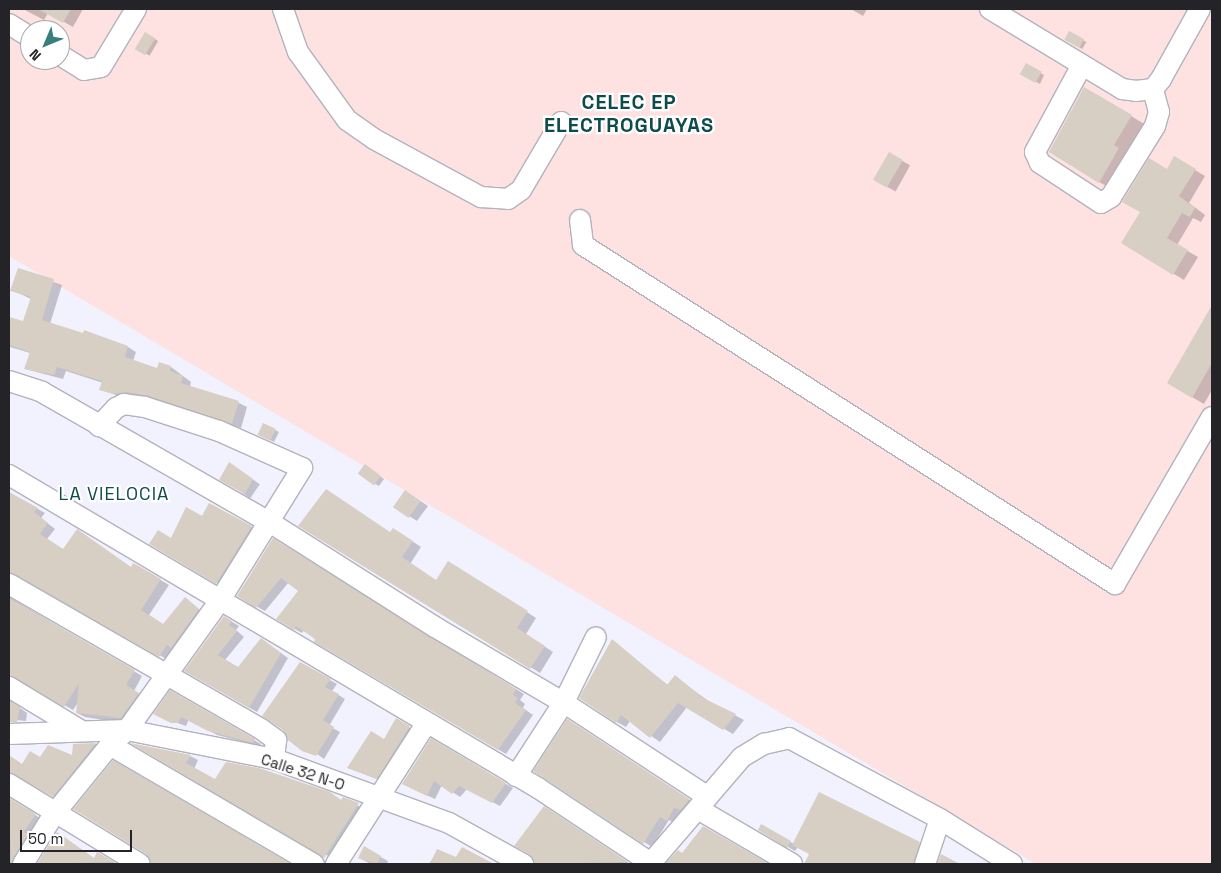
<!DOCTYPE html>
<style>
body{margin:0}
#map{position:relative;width:1221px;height:873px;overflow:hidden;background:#f2f1fe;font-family:"Space Grotesk",sans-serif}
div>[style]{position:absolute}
.industrial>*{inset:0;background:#fde2e1}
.shadow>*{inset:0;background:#0003;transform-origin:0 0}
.building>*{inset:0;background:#d7cec4;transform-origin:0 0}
.roads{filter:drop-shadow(1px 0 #b3b2bd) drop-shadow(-1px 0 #b3b2bd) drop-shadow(0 1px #b3b2bd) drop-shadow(0 -1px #b3b2bd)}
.minor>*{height:20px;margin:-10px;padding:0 10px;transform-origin:10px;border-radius:10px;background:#fff}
span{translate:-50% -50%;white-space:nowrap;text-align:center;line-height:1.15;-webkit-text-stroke:4.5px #fff;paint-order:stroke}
.street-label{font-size:15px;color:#242428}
.quarter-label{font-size:18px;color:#0d4c4b;letter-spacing:1px}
.district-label{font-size:20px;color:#0d4c4b;font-weight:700;letter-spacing:1px}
.frame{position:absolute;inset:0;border:10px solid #242428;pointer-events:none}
.north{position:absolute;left:20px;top:20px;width:50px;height:50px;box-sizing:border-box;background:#fff;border:1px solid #a7a7a9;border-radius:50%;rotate:225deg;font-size:14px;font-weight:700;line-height:20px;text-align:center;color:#242428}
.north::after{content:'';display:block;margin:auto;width:18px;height:22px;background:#377f7e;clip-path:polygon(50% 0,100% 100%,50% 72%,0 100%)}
.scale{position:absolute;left:20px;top:830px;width:112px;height:22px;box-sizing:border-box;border:2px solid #242428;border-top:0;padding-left:6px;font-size:15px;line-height:18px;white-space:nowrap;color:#242428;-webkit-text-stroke:4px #fff;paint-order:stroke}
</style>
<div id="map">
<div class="industrial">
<div style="clip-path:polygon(evenodd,9px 9px,1212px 9px,1212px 864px,1036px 864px,9px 256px,9px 9px,30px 30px,60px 30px,60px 60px,30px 60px,30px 30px)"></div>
</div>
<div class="shadow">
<div style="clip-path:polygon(23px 9px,83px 9px,73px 27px,48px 13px,44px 20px)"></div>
<div style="clip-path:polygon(851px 9px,867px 9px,863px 16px)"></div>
<div style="left:1069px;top:32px;width:20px;height:8px;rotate:30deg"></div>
<div style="left:146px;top:34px;width:14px;height:17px;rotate:30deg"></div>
<div style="clip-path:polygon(1026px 65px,1044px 75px,1040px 84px,1022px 73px)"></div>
<div style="clip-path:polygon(1084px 88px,1146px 125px,1114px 190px,1099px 182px)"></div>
<div style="left:890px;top:154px;width:23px;height:30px;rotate:29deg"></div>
<div style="clip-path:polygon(1175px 158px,1205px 176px,1189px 203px,1205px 215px,1201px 222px,1193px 218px,1177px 245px,1198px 257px,1184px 280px,1123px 243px)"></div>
<div style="clip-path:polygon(18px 270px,62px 285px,50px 324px,84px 335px,85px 332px,128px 347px,136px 352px,133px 361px,158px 370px,171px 367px,191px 382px,190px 387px,239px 403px,247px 407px,241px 428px,158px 400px,135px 396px,123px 398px,101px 389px,103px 383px,66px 371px,63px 379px,25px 369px,30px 353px,10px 347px,9px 351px,9px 318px,24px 323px,31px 299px,12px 290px)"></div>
<div style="clip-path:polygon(1212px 308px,1212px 390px,1204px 404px,1168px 383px)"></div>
<div style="clip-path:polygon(275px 430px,279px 432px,274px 442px,262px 436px)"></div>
<div style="left:230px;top:464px;width:36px;height:17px;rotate:34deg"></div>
<div style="clip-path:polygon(369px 468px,384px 479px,379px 486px,375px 484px)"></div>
<div style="clip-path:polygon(9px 493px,45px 513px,41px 518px,55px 529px,47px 539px,64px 550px,132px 568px,137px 566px,169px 585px,149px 615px,164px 625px,185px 599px,207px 615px,168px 660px,24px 578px,9px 575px,9px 545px,14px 537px,9px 533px)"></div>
<div style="clip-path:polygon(413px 496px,428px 506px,417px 521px,395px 507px)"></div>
<div style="clip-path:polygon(210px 505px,259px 531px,224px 587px,151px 544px,172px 539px,203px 518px)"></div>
<div style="clip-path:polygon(299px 525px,403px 535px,421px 547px,410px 564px,437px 581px,458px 568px,536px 618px,526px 634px,553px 652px,540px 673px)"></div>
<div style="clip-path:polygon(281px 544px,524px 694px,520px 700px,525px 704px,523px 708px,533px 715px,506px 754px,315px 641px,317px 638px,304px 630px,302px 633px,277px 619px,299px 591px,289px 582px,265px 611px,238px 596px)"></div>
<div style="clip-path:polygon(9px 597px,142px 676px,134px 691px,146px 699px,121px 723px,85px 717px,77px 713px,79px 701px,73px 710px,18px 679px,9px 684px)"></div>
<div style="clip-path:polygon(224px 617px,239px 626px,236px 630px,244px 637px,225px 660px,239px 668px,268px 644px,288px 658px,257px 712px,186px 671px)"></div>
<div style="clip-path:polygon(612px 641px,669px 686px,675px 677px,710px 702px,744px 720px,733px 734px,687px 707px,660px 742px,630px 721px,626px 727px,617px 722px,581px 698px)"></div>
<div style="clip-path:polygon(301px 664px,337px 684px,332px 691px,345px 699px,329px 726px,340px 732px,324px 759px,264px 716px)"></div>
<div style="clip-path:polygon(170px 692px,261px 744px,260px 746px,217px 735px,189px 719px,186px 726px,161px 717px)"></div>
<div style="clip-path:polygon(9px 700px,27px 713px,26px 721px,9px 719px)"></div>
<div style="clip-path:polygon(396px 720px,417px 732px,384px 782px,349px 768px,384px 740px)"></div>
<div style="clip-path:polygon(576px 725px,696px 804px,676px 824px,669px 820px,652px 847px,644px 842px)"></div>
<div style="clip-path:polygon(431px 740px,513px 788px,500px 806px,467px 789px,460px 797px,442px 785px,435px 799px,411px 788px)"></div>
<div style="clip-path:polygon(96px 744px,103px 748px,61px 800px,23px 777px,9px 780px,9px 756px,23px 765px,41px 759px,73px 756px,74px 745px)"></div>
<div style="clip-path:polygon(137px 746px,190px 756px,198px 760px,194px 769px,215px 781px,342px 801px,366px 808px,330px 857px)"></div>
<div style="clip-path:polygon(113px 762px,288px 864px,153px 864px)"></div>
<div style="clip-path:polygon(9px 798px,43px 820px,20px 864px,9px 864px)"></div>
<div style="clip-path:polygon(552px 812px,630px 864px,536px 864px,530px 853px)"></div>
<div style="clip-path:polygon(762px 826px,794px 844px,919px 844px,928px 849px,923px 864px,805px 864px,810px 854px,798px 847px,795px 851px,759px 830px)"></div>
<div style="clip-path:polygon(703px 827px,767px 864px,667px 864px,678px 852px,683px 854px)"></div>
<div style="clip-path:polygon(58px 833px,95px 859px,98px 853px,117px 864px,38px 864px)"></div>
<div style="clip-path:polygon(364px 848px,388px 861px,387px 864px,371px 864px,359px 858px)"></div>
<div style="clip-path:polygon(462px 848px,491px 864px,429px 864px,438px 850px,457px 859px)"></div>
</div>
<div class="building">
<div style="clip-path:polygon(38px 9px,71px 9px,63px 23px)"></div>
<div style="left:1069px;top:31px;width:17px;height:10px;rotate:28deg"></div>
<div style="left:145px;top:32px;width:12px;height:20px;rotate:31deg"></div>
<div style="left:1026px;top:63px;width:18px;height:13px;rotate:29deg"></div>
<div style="clip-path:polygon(1084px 87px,1132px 115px,1114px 145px,1119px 148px,1099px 183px,1049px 152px)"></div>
<div style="left:889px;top:152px;width:16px;height:32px;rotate:30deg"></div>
<div style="clip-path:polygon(1174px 156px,1196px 169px,1179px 196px,1195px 208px,1190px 217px,1182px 213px,1167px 238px,1188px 250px,1173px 275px,1121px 243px,1140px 212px,1122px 202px,1149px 158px,1167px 169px)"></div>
<div style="clip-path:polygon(18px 268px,54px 279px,42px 320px,83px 333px,84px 330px,128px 346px,125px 357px,157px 368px,159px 362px,171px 366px,170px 371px,183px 376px,181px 383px,239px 401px,232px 424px,149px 396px,126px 392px,113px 394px,99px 390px,102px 381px,57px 367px,54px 375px,24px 369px,30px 352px,9px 345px,9px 317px,23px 321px,31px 297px,10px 291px)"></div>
<div style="clip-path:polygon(1212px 305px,1212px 363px,1192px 398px,1167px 383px)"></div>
<div style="left:263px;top:423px;width:14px;height:13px;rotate:25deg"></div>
<div style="clip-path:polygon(229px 462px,253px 479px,245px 494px,219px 480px)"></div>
<div style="left:365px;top:464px;width:20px;height:12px;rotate:37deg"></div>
<div style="clip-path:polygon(326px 489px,390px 532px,393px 528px,413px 541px,402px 557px,436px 580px,448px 561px,528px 611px,517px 628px,545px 646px,530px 669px,298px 526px)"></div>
<div style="left:405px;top:490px;width:19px;height:21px;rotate:35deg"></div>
<div style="clip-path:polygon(9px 492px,38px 508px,34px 512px,48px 523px,40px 534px,63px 549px,77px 529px,131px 567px,133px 563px,137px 565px,161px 579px,141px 610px,163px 624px,185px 597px,199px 609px,171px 648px,167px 645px,159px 657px,9px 572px)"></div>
<div style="clip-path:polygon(209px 503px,252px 526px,216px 584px,149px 544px,158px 530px,171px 538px,186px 507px,202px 516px)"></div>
<div style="clip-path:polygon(273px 538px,516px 689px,513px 695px,518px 698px,515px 703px,526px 710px,498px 750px,314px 642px,315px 639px,296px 626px,294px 630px,276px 619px,298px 591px,281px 578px,256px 608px,237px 596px)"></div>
<div style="clip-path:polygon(9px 598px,135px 670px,126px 685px,139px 693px,121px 718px,76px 713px,79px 683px,64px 707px,9px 675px)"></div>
<div style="clip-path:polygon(224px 616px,232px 621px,229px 625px,237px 631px,218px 655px,238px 667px,261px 638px,281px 653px,249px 708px,184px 671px)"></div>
<div style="clip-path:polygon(612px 639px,667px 685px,675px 675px,703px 698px,736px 714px,723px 730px,678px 703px,650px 738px,621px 715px,616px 723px,579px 698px)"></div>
<div style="clip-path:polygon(300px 662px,331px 679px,325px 687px,339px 694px,323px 720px,334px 727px,316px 756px,302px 751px,288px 740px,283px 730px,262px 716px)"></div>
<div style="clip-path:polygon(170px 690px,255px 739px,253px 743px,208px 731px,181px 717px,178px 723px,171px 723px,153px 714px)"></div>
<div style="clip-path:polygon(9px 701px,20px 707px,17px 722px,9px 722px)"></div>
<div style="clip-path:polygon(396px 718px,410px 726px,377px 779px,347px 768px,371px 731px,384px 739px)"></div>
<div style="clip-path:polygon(567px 719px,689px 799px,685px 805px,680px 810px,674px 808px,667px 821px,660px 817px,643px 844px,533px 771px)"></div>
<div style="clip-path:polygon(431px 738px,506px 783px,492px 803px,459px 786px,452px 794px,434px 781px,427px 796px,402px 784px)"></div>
<div style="clip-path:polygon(96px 743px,53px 797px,9px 772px,9px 755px,22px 764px,30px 751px,40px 757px,48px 745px,72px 755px,73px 744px)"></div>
<div style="clip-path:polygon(130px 743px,191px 755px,186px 763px,215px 779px,226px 762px,259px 768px,330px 792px,341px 800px,343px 797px,359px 803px,324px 858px)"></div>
<div style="clip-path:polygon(113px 760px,291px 864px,152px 864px,146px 854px,73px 809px)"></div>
<div style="clip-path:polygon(819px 792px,920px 842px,913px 864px,804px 864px,809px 854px,792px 845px)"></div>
<div style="clip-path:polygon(9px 798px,36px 814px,24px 832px,28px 834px,11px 864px)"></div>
<div style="clip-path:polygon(544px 806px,628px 862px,535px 864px,529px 854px,514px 846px)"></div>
<div style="clip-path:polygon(761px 824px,791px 841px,787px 848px,758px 830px)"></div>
<div style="clip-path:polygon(703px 826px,769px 864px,665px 864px,678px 850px,682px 853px)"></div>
<div style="clip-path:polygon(57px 832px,94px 858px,97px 852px,114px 862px,37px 864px)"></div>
<div style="clip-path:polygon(364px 846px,381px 856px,377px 864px,358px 858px)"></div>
<div style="clip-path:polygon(462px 847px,494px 864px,430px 864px,437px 849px,456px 857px)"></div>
<div style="clip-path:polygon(941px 854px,960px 864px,937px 864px)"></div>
</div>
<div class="roads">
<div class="minor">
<div style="left:283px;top:9px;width:46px;rotate:70.8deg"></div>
<div style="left:298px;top:52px;width:84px;rotate:54.2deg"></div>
<div style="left:347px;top:120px;width:33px;rotate:35deg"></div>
<div style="left:374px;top:139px;width:122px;rotate:28.5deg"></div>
<div style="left:481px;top:197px;width:27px;rotate:4deg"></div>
<div style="left:508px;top:199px;width:16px;rotate:-35deg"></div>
<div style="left:521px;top:190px;width:79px;rotate:-59.5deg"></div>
<div style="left:990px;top:9px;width:154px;rotate:31.2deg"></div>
<div style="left:1122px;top:89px;width:14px;rotate:8deg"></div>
<div style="left:1136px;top:91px;width:17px;rotate:-7deg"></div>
<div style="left:1153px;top:89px;width:13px;rotate:-51deg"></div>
<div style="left:1161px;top:79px;width:80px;rotate:-60.9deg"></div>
<div style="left:9px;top:24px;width:25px;rotate:32deg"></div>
<div style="left:60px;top:55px;width:28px;rotate:32deg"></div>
<div style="left:84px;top:70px;width:17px;rotate:-10deg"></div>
<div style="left:101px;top:67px;width:68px;rotate:-58.9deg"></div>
<div style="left:1082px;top:65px;width:99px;rotate:118.4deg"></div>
<div style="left:1035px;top:152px;width:12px;rotate:66deg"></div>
<div style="left:1040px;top:163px;width:73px;rotate:33.3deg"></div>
<div style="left:1101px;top:203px;width:12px;rotate:-31deg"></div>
<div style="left:1111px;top:197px;width:84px;rotate:-58.2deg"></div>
<div style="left:1155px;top:126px;width:15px;rotate:-74deg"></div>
<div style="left:1159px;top:112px;width:24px;rotate:-105deg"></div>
<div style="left:580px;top:220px;width:25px;rotate:83deg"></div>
<div style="left:583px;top:245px;width:631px;rotate:32.51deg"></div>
<div style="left:1115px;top:584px;width:193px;rotate:-59.9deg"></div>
<div style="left:9px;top:381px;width:35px;rotate:18deg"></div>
<div style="left:42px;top:392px;width:264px;rotate:29.8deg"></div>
<div style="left:271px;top:523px;width:194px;rotate:32.4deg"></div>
<div style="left:435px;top:627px;width:156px;rotate:30.5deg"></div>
<div style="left:569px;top:706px;width:166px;rotate:33.2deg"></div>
<div style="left:9px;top:475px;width:615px;rotate:30.61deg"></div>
<div style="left:538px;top:788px;width:136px;rotate:33.6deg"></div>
<div style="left:9px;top:584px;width:291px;rotate:29.9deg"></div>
<div style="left:261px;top:729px;width:19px;rotate:36deg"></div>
<div style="left:276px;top:740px;width:19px;rotate:96deg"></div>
<div style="left:9px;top:687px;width:83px;rotate:31.2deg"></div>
<div style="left:9px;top:734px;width:118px;rotate:-1.9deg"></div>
<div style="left:127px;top:730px;width:150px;rotate:11.2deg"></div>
<div style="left:274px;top:759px;width:186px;rotate:20.1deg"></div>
<div style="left:449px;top:823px;width:85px;rotate:29deg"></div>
<div style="left:110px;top:745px;width:236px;rotate:30.3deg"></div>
<div style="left:516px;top:776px;width:88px;rotate:-57deg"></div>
<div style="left:564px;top:702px;width:72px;rotate:-63.8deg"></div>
<div style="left:9px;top:784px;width:153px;rotate:31.4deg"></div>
<div style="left:698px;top:809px;width:109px;rotate:30.3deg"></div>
<div style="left:23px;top:864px;width:59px;rotate:-58.2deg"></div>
<div style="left:54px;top:814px;width:89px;rotate:-50.9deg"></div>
<div style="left:110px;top:745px;width:23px;rotate:-41deg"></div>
<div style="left:127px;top:730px;width:158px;rotate:-54.3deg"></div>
<div style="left:219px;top:602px;width:158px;rotate:-58.2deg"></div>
<div style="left:302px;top:468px;width:91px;rotate:-156deg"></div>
<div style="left:219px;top:431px;width:78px;rotate:-162deg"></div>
<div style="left:145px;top:407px;width:21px;rotate:-172deg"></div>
<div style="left:124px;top:404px;width:9px;rotate:153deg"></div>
<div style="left:116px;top:408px;width:25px;rotate:133deg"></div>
<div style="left:336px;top:864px;width:166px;rotate:-57.3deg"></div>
<div style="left:650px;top:864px;width:141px;rotate:-49.3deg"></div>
<div style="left:742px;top:757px;width:26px;rotate:-31deg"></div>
<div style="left:764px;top:744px;width:26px;rotate:-13deg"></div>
<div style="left:789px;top:738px;width:171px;rotate:28.2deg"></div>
<div style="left:940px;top:819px;width:85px;rotate:32deg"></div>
<div style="left:925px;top:864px;width:47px;rotate:-71.6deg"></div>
</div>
</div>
<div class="street-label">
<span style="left:303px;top:772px;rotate:18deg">Calle 32 N-O</span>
</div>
<div class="quarter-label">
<span style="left:114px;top:494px">LA VIELOCIA</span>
</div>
<div class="district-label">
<span style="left:629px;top:114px">CELEC EP<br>ELECTROGUAYAS</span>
</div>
<div class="frame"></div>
<div class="north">N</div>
<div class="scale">50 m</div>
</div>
